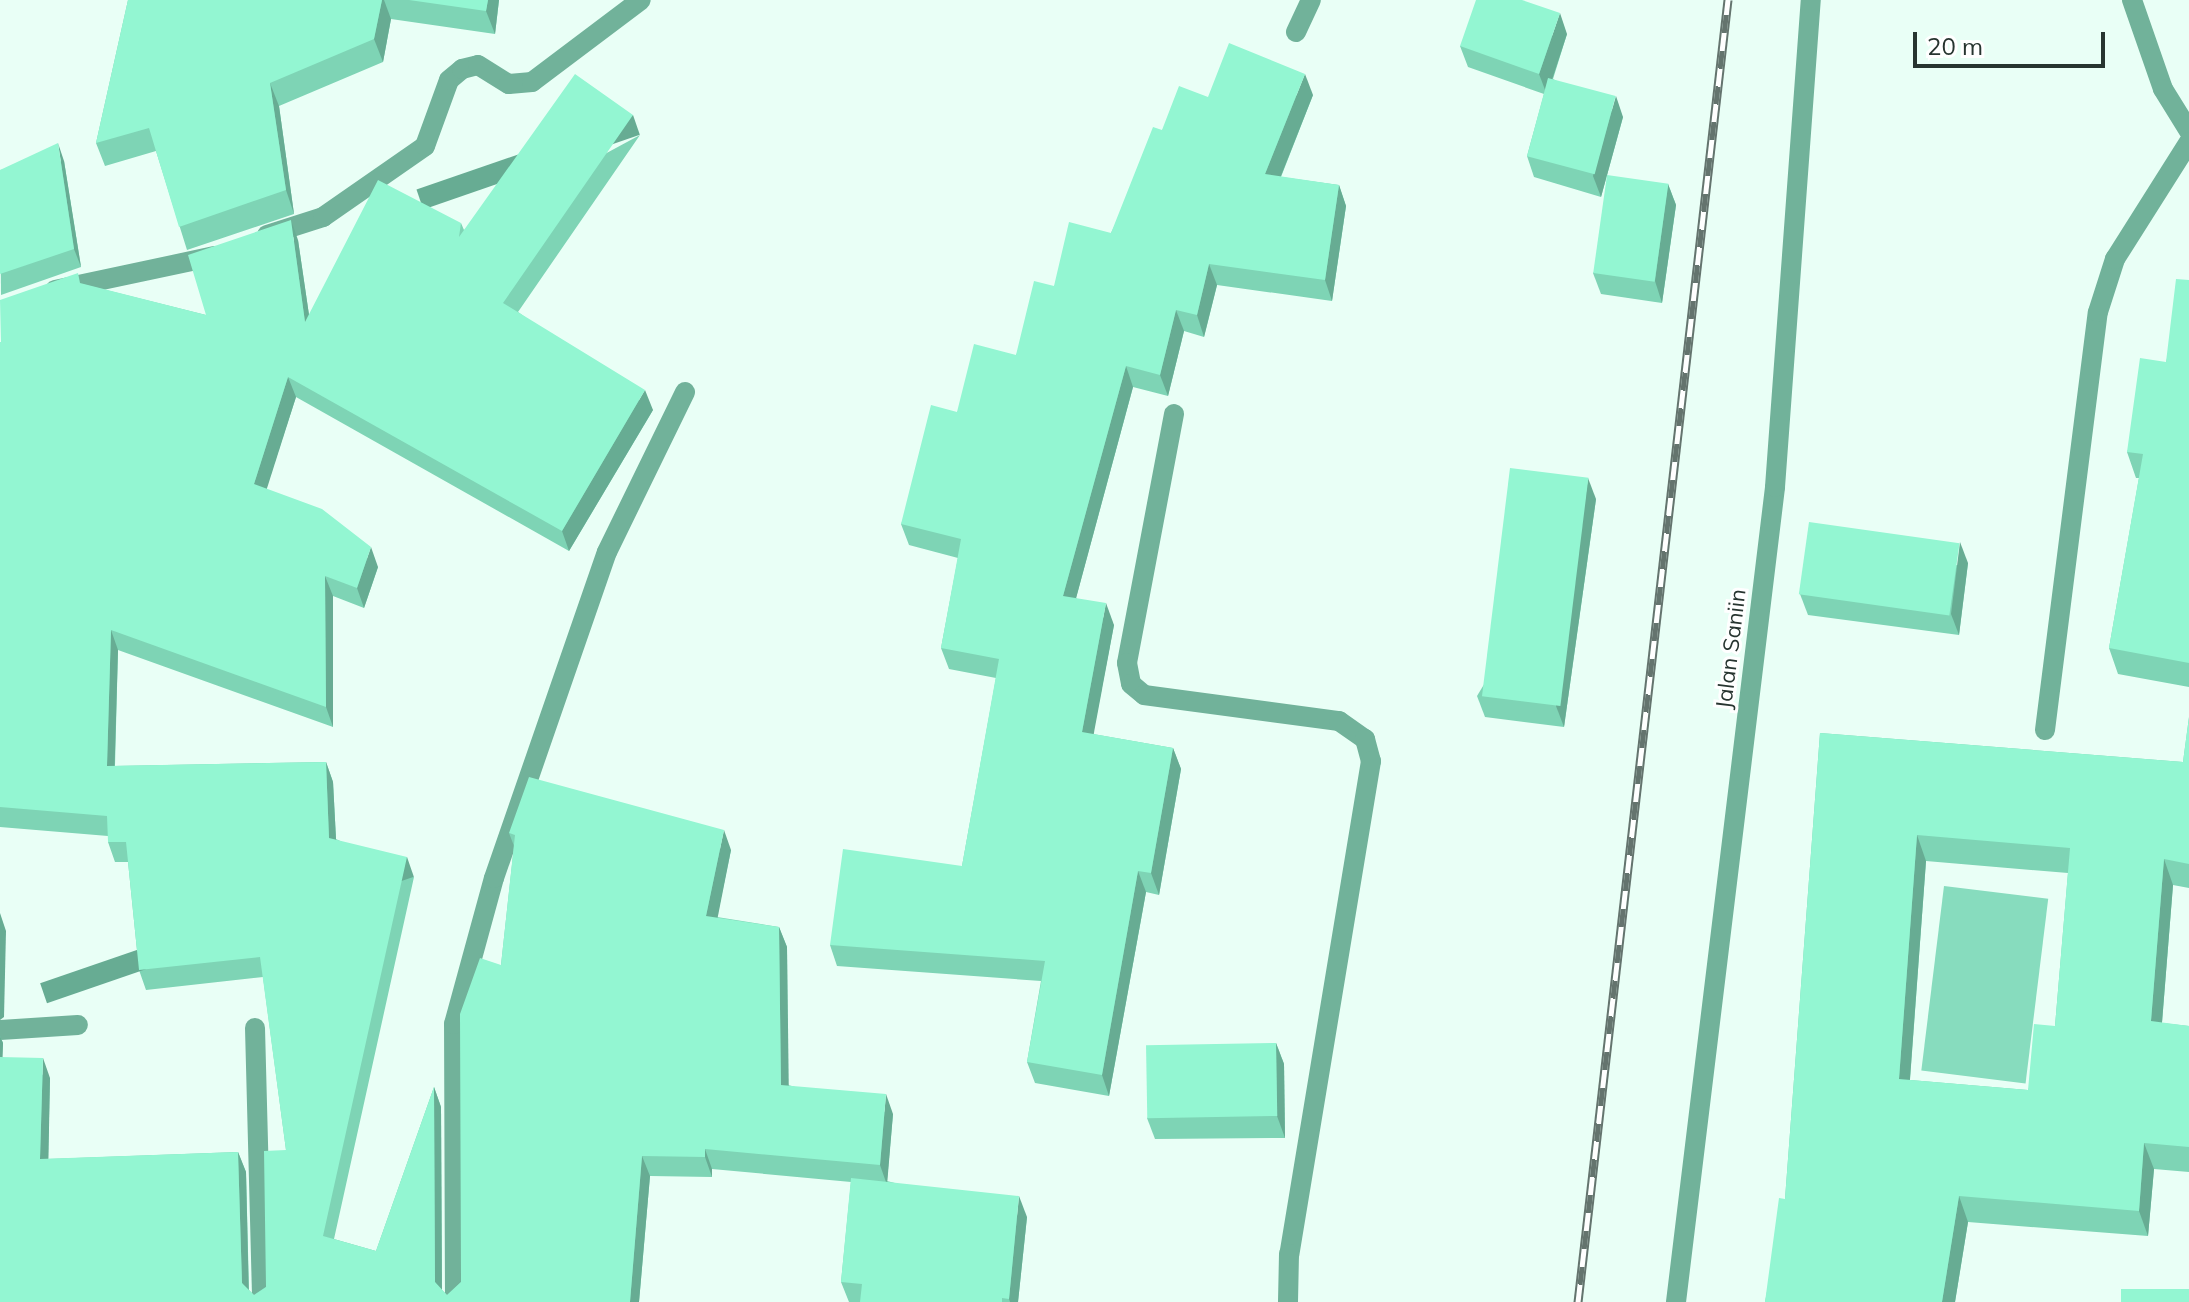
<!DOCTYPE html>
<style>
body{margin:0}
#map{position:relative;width:2189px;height:1302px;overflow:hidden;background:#e9fff6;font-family:Mulish,sans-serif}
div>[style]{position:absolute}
.green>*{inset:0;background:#87dcbe;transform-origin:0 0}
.minor>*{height:20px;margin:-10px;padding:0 10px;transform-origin:10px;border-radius:10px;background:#71b29a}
.rail>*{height:9px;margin-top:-4.5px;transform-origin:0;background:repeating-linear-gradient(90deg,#fff 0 18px,#64746e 0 36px);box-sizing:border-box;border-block:2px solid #64746e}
.wall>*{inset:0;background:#7ed4b5}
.shaded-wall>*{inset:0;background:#67ac93;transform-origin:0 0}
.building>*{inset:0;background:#93f6d2;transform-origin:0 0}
span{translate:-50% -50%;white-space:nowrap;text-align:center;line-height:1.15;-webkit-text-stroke:6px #fff;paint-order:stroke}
.street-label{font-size:22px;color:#273530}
.scale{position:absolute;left:1913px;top:32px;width:192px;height:36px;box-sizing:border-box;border:4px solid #273530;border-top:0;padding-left:10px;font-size:24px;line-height:28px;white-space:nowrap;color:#273530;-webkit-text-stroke:6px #fff;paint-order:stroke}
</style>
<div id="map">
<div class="green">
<div style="left:1944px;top:886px;width:105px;height:186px;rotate:7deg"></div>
</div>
<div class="minor">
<div style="left:2132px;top:0;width:94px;rotate:70.8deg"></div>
<div style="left:2163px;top:89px;width:49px;rotate:58.2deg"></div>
<div style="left:1296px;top:32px;width:35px;rotate:-65deg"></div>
<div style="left:267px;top:235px;width:59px;rotate:-17.8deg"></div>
<div style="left:323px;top:217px;width:124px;rotate:-34.8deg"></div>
<div style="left:425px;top:146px;width:70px;rotate:-70deg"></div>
<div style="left:449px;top:80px;width:17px;rotate:-40deg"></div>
<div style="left:462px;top:69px;width:16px;rotate:-14deg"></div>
<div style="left:478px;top:65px;width:36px;rotate:32deg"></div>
<div style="left:509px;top:84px;width:23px;rotate:-5deg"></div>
<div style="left:532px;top:82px;width:136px;rotate:-37deg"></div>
<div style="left:55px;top:290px;width:164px;rotate:-12deg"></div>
<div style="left:1174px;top:414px;width:253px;rotate:100.7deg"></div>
<div style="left:1127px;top:663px;width:21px;rotate:79deg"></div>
<div style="left:1131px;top:684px;width:17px;rotate:40deg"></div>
<div style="left:1144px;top:695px;width:197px;rotate:7.6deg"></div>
<div style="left:1339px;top:721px;width:32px;rotate:35deg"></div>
<div style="left:1365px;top:739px;width:23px;rotate:75deg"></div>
<div style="left:1371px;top:761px;width:500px;rotate:99.4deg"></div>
<div style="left:1289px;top:1254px;width:48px;rotate:91.2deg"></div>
<div style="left:2045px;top:730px;width:421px;rotate:-82.8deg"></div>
<div style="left:2098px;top:312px;width:56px;rotate:-72.2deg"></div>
<div style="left:2115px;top:259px;width:138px;rotate:-57.7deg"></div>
<div style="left:255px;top:1028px;width:274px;rotate:88.5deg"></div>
<div style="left:0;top:1030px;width:78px;rotate:-3.7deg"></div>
<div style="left:455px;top:1302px;width:278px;rotate:-90.2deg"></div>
<div style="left:454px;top:1024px;width:151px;rotate:-74.7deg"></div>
<div style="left:494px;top:878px;width:345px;rotate:-70.9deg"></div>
<div style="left:607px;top:552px;width:178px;rotate:-64deg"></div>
<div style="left:1676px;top:1302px;width:821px;rotate:-83.07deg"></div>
<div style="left:1775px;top:487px;width:488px;rotate:-85.8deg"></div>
</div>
<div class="rail">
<div style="left:1578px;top:1302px;width:1311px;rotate:-83.43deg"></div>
</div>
<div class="wall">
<div style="clip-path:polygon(128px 0,499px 0,495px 34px,391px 19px,383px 62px,279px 106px,294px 214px,187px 250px,156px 151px,105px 166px,96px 143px)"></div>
<div style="clip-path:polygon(1567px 34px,1553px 79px,1623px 117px,1601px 197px,1534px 177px,1527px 156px,1544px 94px,1468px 67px,1460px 46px)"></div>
<div style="clip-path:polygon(1313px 95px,1281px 177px,1339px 185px,1346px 206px,1332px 301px,1217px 285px,1204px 337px,1184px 331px,1168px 396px,1133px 387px,1076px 598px,1114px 625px,1093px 734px,1173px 748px,1181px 769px,1159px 895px,1146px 892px,1109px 1096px,1035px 1083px,1027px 1062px,1041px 981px,837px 966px,830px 945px,962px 866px,996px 678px,949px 669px,941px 648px,958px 558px,909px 545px,901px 524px,957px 412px,1016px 355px,1054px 286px,1111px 233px,1162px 130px,1208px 97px)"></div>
<div style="clip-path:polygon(640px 135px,518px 312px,653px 410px,569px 551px,296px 397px,266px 489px,378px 567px,364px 608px,333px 596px,333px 727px,118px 650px,115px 766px,326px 762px,333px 782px,336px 839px,414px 877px,334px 1239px,376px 1251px,434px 1087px,441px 1107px,442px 1290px,447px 1295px,461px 1282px,501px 965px,514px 846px,509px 833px,731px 850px,717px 917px,779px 927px,787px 947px,788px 1085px,893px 1114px,887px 1181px,1027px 1217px,1018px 1302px,849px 1302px,841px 1282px,851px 1182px,712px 1169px,712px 1177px,650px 1176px,639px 1302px,0 1302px,0 1036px,3px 1043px,2px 1057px,50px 1078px,48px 1159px,238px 1152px,246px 1172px,249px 1290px,254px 1295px,266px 1287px,286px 1150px,263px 977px,146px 990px,139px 970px,128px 862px,115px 862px,108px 842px,108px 836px,0 827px,0 342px,1px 342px,82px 284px,206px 315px,298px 240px,309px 315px,461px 223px,464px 230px)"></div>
<div style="clip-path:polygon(64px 161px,81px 267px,1px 295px,0 170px)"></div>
<div style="clip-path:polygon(1668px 184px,1676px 205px,1662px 303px,1601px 294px,1593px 273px)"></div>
<div style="clip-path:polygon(2189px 280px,2189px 687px,2118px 674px,2109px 648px,2139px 478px,2136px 478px,2127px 452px,2166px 362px)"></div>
<div style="clip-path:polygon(1596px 499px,1564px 727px,1485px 717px,1477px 696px)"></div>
<div style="clip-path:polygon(1968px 563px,1959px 635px,1808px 615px,1800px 594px)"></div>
<div style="clip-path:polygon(evenodd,2189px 717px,2189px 888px,2173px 885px,2162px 1023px,2189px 1026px,2189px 1172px,2154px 1169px,2148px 1236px,1968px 1222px,1955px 1302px,1765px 1302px,1785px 1199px,1820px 733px,2183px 762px,2189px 717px,1926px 861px,2068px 873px,2055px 1026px,2028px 1090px,1910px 1080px,1926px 861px)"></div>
<div style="clip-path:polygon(1276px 1043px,1284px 1064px,1285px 1138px,1155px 1139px,1147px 1118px)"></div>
</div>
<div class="shaded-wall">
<div style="clip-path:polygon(382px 0,384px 0,391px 19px,383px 62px,374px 39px)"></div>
<div style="clip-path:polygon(488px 0,499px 0,495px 34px,486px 11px)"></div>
<div style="clip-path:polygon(1560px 13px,1567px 34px,1547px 95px,1539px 74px)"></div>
<div style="clip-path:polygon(1305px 74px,1313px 95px,1273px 196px,1265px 174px)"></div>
<div style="clip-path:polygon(270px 83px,279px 106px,294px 214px,286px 190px)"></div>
<div style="clip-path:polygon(1616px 96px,1623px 117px,1601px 197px,1593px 176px)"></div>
<div style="left:633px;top:115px;width:21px;height:229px;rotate:71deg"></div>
<div style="clip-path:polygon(58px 143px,64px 161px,81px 267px,74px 249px)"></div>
<div style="clip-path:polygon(1668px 184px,1676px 205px,1662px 303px,1655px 281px)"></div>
<div style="clip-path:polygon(1339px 185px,1346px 206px,1332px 301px,1325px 280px)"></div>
<div style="clip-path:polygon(291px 220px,298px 240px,313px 342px,305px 322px)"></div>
<div style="clip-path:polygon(1209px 264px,1217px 285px,1204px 337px,1197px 315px)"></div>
<div style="clip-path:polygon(1176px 310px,1184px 331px,1168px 396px,1160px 375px)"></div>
<div style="clip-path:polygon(1126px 366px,1133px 387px,1071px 617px,1063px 596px)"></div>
<div style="clip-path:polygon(288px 377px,296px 397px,262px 504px,254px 484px)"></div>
<div style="clip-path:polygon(645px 390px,653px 410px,569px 551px,562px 531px)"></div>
<div style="clip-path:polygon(1588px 478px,1596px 499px,1564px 727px,1556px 706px)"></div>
<div style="clip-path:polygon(1960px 542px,1968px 563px,1959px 635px,1951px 614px)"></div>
<div style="clip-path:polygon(371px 547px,378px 567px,364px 608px,357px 588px)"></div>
<div style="clip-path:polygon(325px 576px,333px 596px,333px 727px,326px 707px)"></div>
<div style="clip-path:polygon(1106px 603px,1114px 625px,1090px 754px,1082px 732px)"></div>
<div style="clip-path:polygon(111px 630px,118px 650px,114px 786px,107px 766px)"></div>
<div style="clip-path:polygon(1173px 748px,1181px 769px,1159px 895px,1151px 873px)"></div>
<div style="clip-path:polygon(326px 762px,333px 782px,337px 858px,329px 838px)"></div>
<div style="clip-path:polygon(724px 830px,731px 850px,714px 936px,706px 916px)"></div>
<div style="clip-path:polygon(1917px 835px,1926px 861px,1908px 1105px,1899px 1079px)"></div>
<div style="left:407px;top:857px;width:21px;height:388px;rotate:71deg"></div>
<div style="clip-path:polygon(2164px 859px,2173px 885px,2160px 1047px,2151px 1021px)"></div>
<div style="clip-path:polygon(1138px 871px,1146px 892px,1109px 1096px,1102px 1075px)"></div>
<div style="clip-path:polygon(0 913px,6px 931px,4px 1017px,0 1020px)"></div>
<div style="clip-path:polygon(779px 927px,787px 947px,789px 1105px,781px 1085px)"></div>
<div style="clip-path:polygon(0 1036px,3px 1043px,2px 1077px,0 1072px)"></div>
<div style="clip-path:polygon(1276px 1043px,1284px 1064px,1285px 1138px,1277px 1116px)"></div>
<div style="clip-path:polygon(43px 1058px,50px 1078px,48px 1179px,40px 1159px)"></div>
<div style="clip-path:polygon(434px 1087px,441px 1107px,442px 1302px,435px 1282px)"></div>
<div style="clip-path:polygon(886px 1094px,893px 1114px,887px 1185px,880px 1165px)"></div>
<div style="clip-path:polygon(2144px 1143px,2154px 1169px,2148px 1236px,2139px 1211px)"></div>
<div style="clip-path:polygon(705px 1149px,712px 1169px,712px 1177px,705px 1157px)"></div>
<div style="clip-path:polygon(238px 1152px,246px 1172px,249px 1302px,242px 1283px)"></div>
<div style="clip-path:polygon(642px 1156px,650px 1176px,639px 1302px,630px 1302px)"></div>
<div style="clip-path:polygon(1019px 1196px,1027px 1217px,1018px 1302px,1010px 1302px,1009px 1299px)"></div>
<div style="clip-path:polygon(1959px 1196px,1968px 1222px,1955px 1302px,1942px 1302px)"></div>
</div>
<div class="building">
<div style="clip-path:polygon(128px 0,382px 0,374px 39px,270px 83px,286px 190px,179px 227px,149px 128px,96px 143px)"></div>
<div style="clip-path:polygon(409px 0,488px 0,486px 11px)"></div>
<div style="clip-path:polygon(1476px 0,1522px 0,1560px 13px,1539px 74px,1460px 46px)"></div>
<div style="clip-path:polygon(1229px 43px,1305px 74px,1265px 174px,1339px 185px,1325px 280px,1209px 264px,1197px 315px,1176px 310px,1160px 375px,1126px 366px,1063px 596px,1106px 603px,1082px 732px,1173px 748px,1151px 873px,1138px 871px,1102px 1075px,1027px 1062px,1045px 961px,830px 945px,843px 849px,962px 866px,999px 659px,941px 648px,961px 539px,901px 524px,931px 405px,957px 412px,974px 344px,1016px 355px,1034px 281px,1054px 286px,1069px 222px,1111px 233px,1153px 127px,1162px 130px,1179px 86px,1208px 97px)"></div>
<div style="clip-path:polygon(575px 74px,633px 115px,503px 303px,645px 390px,562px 531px,288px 377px,254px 484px,322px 509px,371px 547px,357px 588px,325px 576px,326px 707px,111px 630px,107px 766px,326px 762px,329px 838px,407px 857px,323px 1236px,376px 1251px,434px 1087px,435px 1282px,447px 1295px,461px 1282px,460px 1014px,480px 958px,501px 965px,515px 835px,509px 833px,529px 777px,724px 830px,706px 916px,779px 927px,781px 1085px,886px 1094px,880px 1165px,705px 1149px,705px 1157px,642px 1156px,630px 1302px,0 1302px,0 1057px,43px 1058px,40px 1159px,238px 1152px,242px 1283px,254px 1295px,266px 1287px,264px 1151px,286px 1150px,260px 957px,139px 970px,126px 842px,108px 842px,107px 816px,0 807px,0 342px,1px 342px,0 300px,78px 273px,80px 283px,206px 315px,188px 255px,291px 220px,305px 322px,378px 180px,461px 223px,459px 237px)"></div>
<div style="left:1548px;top:78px;width:70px;height:81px;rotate:15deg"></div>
<div style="clip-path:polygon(58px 143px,74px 249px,0 274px,0 170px)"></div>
<div style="left:1607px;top:175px;width:62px;height:99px;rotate:8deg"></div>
<div style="clip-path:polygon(2176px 279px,2189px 280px,2189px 663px,2109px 648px,2143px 454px,2127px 452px,2140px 358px,2166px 362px)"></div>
<div style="left:1510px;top:468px;width:79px;height:230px;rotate:7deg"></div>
<div style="left:1809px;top:522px;width:152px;height:73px;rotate:8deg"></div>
<div style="clip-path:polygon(evenodd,2189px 717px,2189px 864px,2164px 859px,2151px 1021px,2189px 1026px,2189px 1147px,2144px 1143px,2139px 1211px,1959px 1196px,1942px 1302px,1765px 1302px,1779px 1198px,1785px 1199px,1820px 733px,2183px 762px,2189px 717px,1917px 835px,2070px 848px,2055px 1026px,2034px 1024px,2028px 1090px,1899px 1079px,1917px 835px)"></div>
<div style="left:1276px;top:1043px;width:73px;height:130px;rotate:89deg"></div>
<div style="clip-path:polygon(851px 1178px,1019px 1196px,1009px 1299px,1002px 1298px,1002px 1302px,860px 1302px,862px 1284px,841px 1282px)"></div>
<div style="left:2121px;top:1289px;width:68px;height:13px"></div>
</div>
<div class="street-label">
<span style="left:1731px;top:649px;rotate:-83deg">Jalan Saniin</span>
</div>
<div class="scale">20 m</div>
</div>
